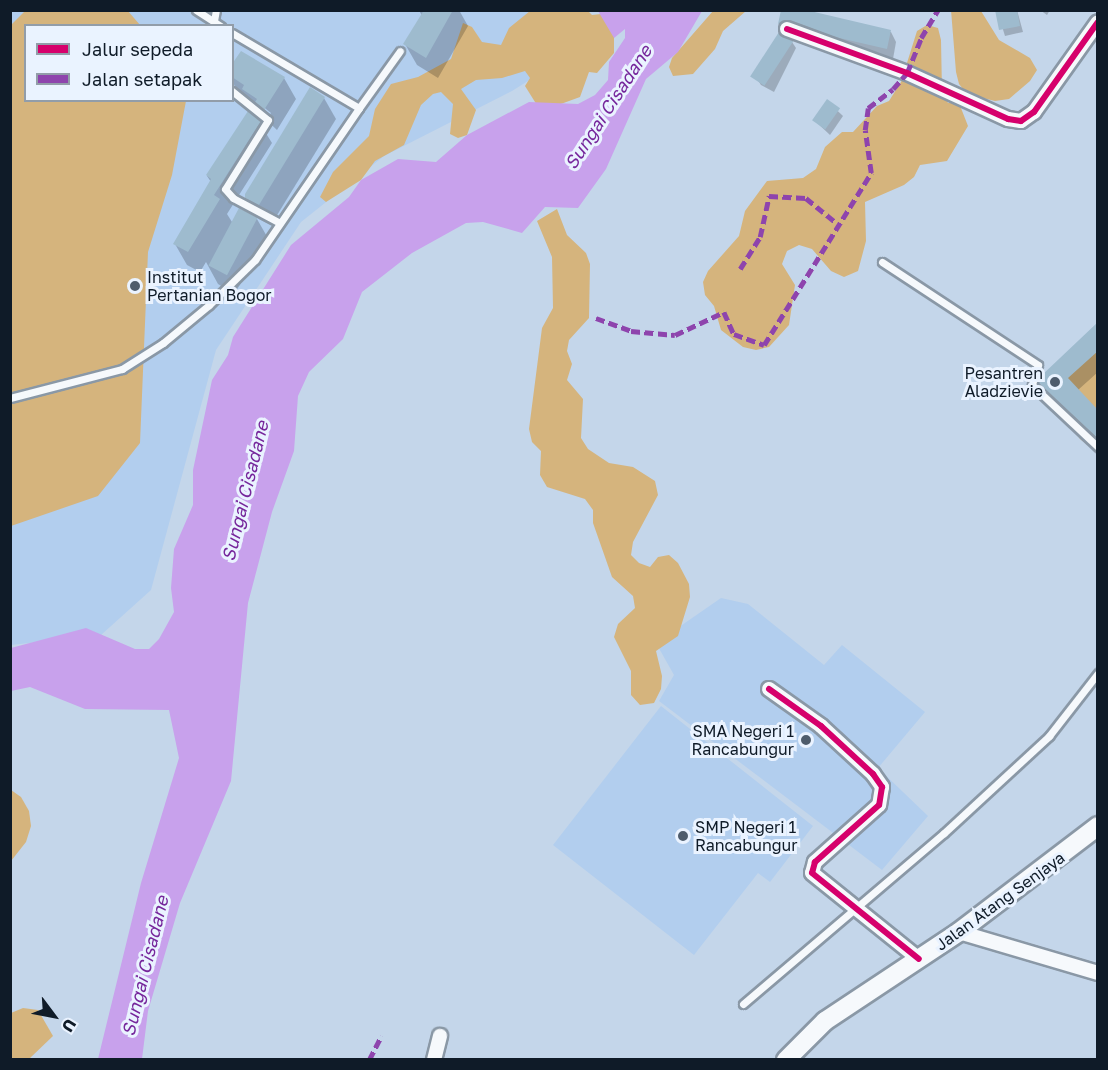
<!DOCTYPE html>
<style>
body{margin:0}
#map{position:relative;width:1108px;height:1070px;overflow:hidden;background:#c4d6ea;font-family:"Golos Text",sans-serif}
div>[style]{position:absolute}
.built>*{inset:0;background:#b2ceee}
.green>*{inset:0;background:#d5b47d}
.water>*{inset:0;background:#c8a1ec}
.shadow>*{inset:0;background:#0003}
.building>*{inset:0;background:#9ebbce;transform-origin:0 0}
.roads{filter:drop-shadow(2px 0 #8a98a6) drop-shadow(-2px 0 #8a98a6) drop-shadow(0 2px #8a98a6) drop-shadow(0 -2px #8a98a6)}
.lane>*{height:7px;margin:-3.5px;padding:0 3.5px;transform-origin:3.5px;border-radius:3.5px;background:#f6f9fc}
.street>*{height:14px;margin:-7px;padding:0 7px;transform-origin:7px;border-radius:7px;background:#f6f9fc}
.secondary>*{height:18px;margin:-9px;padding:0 9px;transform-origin:9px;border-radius:9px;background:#f6f9fc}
.quiet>*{height:4.5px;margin-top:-2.25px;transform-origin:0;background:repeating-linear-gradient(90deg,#8e44ad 0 9px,transparent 0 13.5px)}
.cycleway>*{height:6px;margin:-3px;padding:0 3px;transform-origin:3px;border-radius:3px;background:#d6006c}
.dots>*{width:16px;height:16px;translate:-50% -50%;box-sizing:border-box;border:3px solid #eaf3ff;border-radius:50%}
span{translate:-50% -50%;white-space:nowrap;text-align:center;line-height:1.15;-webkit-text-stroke:6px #eaf3ff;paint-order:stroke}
.poi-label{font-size:16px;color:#0f1b28}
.left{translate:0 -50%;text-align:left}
.right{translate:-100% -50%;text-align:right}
.street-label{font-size:16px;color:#0f1b28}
.water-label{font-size:18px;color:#76279c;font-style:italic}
.frame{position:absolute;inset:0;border:12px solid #0f1b28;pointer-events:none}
.legend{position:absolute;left:24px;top:24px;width:210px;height:78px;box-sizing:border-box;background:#eaf3ff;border:2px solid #929da9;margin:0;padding:8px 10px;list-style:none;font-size:18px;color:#0f1b28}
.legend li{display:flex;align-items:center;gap:12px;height:30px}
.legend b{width:30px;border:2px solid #929da9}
.north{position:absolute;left:24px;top:986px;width:60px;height:60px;-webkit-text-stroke:4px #eaf3ff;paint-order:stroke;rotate:122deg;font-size:16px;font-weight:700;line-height:24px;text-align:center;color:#0f1b28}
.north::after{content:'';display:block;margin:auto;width:21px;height:27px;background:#0f1b28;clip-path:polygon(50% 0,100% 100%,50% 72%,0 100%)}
</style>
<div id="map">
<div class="built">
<div style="clip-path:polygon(evenodd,10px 11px,589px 11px,588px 43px,512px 91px,384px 156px,301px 222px,216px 350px,151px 590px,101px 635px,11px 645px,10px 11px,26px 26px,232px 26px,232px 100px,26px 100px,26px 26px)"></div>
<div style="clip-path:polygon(721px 598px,748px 604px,824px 665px,842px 645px,925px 712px,878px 768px,928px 816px,882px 870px,659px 701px,674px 675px,656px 643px)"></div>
<div style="clip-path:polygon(661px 706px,813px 826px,770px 882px,758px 873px,694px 955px,553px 845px)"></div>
</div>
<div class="green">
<div style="clip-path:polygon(26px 10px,128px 11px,140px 25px,26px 26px,26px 100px,186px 101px,172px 175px,148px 252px,140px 443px,98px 496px,11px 526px,10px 26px)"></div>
<div style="clip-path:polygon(951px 10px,981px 11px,999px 40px,1030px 58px,1037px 70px,1030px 81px,1009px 99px,995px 101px,967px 94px,959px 84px,956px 72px)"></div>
<div style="clip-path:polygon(530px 11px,588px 11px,592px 15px,601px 14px,614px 26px,614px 53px,597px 73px,589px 72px,580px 97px,558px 105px,553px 112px,540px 110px,525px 86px,530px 78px,525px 71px,502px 78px,476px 80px,461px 89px,476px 110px,467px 135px,458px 138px,450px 134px,453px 104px,441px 92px,433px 94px,421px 105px,404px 145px,375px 161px,361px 180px,326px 202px,320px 197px,333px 172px,369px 136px,375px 109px,391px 84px,418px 77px,451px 59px,463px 23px,472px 27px,482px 42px,501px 45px,509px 28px)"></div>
<div style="clip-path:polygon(713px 11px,746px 11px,723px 31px,715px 49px,693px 74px,673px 76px,669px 67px,672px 58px)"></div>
<div style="clip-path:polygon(927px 25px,938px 28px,941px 40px,942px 91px,948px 103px,959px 103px,968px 126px,947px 161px,920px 165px,914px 177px,904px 185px,865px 202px,866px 241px,858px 271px,844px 277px,831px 271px,812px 249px,799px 245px,787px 251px,782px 264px,795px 285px,789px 325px,769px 347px,756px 350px,743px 347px,721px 330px,714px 306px,705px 295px,703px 282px,708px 271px,739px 236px,745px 211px,767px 181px,803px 178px,816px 169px,825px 147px,842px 132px,853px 132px,877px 106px,889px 101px,901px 82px,917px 31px)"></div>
<div style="clip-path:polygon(557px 209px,567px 235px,586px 253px,590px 264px,589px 318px,569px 340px,567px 351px,572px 364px,567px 380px,583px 399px,581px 438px,588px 449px,609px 463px,633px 467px,655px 481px,658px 495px,633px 542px,631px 555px,639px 563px,650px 567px,658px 557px,669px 555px,678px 563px,689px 584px,690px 597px,678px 636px,656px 651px,662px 676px,661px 689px,654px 703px,640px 705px,631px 695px,631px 671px,614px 637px,618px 624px,635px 608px,633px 596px,612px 577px,593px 523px,593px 510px,585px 499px,547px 487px,540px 475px,541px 451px,532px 442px,529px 429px,542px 328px,553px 308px,552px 257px,537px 221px)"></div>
<div style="clip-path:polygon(1097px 347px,1097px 452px,1080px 439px,1067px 417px,1064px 393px,1067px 369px)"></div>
<div style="clip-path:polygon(11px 790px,21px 797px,29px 811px,31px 826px,26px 842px,11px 861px)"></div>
<div style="clip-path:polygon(23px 1008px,38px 1010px,53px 1036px,29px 1059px,11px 1059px,11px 1013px)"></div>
</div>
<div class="water">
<div style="clip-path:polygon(598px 11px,702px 11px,678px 52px,646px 79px,606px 169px,578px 208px,545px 207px,522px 233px,483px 222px,466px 223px,412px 253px,362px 292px,343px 339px,309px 372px,298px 396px,294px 451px,272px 512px,248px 603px,231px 781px,180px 903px,148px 1011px,142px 1059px,98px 1059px,141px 883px,179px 758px,169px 710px,85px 709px,30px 687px,11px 691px,11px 648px,86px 628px,135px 649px,149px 649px,159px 639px,174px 612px,171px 588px,174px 549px,193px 505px,193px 470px,212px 380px,228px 355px,233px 337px,291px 245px,349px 197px,361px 180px,398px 159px,436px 162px,467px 135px,529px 102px,578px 104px,595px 95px,608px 80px,609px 62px,625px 38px,625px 29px,614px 38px)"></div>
</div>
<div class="shadow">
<div style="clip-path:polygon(419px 10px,459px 10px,468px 26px,438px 78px,417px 65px,405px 44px,422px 16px)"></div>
<div style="clip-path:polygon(782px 10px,891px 32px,896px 42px,893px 59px,785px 33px,779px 23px)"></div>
<div style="clip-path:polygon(997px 10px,1017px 10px,1023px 32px,1005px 36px)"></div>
<div style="clip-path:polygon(1040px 10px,1050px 10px,1047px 15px)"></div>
<div style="clip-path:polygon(792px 42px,796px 48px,774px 92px,761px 85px,757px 79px)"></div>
<div style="clip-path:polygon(evenodd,232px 67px,284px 78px,296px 99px,277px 130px,240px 95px,232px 81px,232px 67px,261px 105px,271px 113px,269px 116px,261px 109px,261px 105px)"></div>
<div style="clip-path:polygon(324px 98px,336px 119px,271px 225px,259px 219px,247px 198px)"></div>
<div style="clip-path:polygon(827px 101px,843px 116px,830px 135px,814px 120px)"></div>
<div style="clip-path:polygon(259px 122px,272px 143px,227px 214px,232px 222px,257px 219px,269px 240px,234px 294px,218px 284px,206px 262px,200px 272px,187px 265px,175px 244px,211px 182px,207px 176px)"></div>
<div style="clip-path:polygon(1098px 327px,1098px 372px,1078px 390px,1098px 412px,1098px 444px,1048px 397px,1040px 383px)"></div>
</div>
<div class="building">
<div style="clip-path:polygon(424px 10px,453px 10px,426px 58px,403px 44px)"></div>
<div style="clip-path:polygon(781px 10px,806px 10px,891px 30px,887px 49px,835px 37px,790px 20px,778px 24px)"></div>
<div style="clip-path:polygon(995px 10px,1017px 10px,1020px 26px,999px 30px)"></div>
<div style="left:779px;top:32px;width:17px;height:53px;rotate:33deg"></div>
<div style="clip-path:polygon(241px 51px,285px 77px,264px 110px,255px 102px,257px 99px,242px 89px,244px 85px,232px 77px,232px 64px)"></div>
<div style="clip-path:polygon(310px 87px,325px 97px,259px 205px,245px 198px,245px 194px)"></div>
<div style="left:827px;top:99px;width:16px;height:26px;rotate:35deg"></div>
<div style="clip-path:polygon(248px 111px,261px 121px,214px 195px,220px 199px,188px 252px,173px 244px,211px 179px,206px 175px)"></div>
<div style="left:239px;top:208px;width:21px;height:65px;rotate:28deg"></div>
<div style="clip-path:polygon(1098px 322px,1098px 351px,1068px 378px,1098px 410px,1098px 439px,1038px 383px,1041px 376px)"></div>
</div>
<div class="roads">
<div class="lane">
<div style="left:196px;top:10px;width:30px;rotate:33deg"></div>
<div style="left:214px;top:21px;width:11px;rotate:-80deg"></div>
<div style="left:232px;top:91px;width:46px;rotate:38.9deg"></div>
<div style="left:268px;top:120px;width:81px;rotate:121.9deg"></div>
<div style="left:225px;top:189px;width:12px;rotate:48deg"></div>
<div style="left:233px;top:198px;width:53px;rotate:28deg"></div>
<div style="left:359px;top:108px;width:70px;rotate:-54.3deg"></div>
<div style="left:882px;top:262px;width:187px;rotate:33.4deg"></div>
<div style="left:1038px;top:365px;width:21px;rotate:107deg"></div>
<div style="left:1032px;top:385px;width:91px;rotate:43.2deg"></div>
<div style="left:10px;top:398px;width:116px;rotate:-14.5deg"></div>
<div style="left:122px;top:369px;width:49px;rotate:-32.4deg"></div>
<div style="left:163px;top:343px;width:60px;rotate:-39.6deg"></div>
<div style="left:209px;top:305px;width:64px;rotate:-44.4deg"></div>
<div style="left:255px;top:260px;width:184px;rotate:-55.6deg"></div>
<div style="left:359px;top:108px;width:147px;rotate:-149.4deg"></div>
<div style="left:743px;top:1004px;width:264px;rotate:-40.4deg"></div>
<div style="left:944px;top:833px;width:143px;rotate:-42.7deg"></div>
<div style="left:1049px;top:736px;width:80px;rotate:-52.1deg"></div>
</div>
<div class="street">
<div style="left:787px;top:29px;width:128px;rotate:20.1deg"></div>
<div style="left:907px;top:73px;width:111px;rotate:24.5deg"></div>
<div style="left:1008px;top:119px;width:13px;rotate:9deg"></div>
<div style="left:1021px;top:121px;width:16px;rotate:-35deg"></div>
<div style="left:1034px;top:112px;width:110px;rotate:-54.6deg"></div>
<div style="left:769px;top:689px;width:64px;rotate:35.4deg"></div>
<div style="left:821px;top:726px;width:71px;rotate:42.7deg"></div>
<div style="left:873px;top:774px;width:16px;rotate:55deg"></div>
<div style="left:882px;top:787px;width:18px;rotate:99deg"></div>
<div style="left:879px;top:805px;width:86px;rotate:138.3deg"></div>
<div style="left:815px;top:862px;width:11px;rotate:105deg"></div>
<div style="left:812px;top:873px;width:137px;rotate:38.8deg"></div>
<div style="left:959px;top:932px;width:145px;rotate:16.4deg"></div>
<div style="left:434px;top:1060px;width:25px;rotate:-76deg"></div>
</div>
<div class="secondary">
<div style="left:786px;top:1060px;width:55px;rotate:-45deg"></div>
<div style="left:825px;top:1021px;width:161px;rotate:-33.6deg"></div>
<div style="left:959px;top:932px;width:175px;rotate:-37.3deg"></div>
</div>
</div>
<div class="quiet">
<div style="left:740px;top:269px;width:38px;rotate:-58deg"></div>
<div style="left:760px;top:237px;width:42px;rotate:-77.6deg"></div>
<div style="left:769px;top:196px;width:37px;rotate:3deg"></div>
<div style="left:806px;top:198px;width:43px;rotate:39.3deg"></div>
<div style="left:596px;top:318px;width:37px;rotate:20deg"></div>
<div style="left:631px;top:331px;width:44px;rotate:5.2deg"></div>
<div style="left:675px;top:335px;width:54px;rotate:-25.1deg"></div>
<div style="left:724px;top:312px;width:24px;rotate:66deg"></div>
<div style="left:734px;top:334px;width:32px;rotate:20deg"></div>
<div style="left:764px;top:345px;width:203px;rotate:-58.1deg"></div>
<div style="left:871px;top:173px;width:43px;rotate:-97.9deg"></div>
<div style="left:865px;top:130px;width:22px;rotate:-82deg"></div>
<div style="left:868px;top:108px;width:31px;rotate:-37deg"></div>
<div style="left:893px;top:89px;width:21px;rotate:-49deg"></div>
<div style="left:907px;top:73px;width:38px;rotate:-68deg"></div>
<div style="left:921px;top:38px;width:33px;rotate:-59deg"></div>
<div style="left:369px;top:1060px;width:27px;rotate:-63deg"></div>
</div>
<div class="cycleway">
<div style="left:787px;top:29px;width:128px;rotate:20.1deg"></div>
<div style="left:907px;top:73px;width:111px;rotate:24.5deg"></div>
<div style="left:1008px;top:119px;width:13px;rotate:9deg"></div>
<div style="left:1021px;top:121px;width:16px;rotate:-35deg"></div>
<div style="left:1034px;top:112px;width:110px;rotate:-54.6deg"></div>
<div style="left:769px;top:689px;width:64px;rotate:35.4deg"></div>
<div style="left:821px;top:726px;width:71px;rotate:42.7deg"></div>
<div style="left:873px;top:774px;width:16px;rotate:55deg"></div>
<div style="left:882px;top:787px;width:18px;rotate:99deg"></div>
<div style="left:879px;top:805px;width:86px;rotate:138.3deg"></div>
<div style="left:815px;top:862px;width:11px;rotate:105deg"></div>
<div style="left:812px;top:873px;width:137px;rotate:38.8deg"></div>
</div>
<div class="dots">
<div style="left:135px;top:286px;background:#4e5c6c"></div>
<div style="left:1055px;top:382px;background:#4e5c6c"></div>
<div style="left:806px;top:740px;background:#4e5c6c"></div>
<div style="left:683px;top:836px;background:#4e5c6c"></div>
</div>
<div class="poi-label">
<span class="left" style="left:147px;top:286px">Institut<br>Pertanian Bogor</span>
<span class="right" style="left:1043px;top:382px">Pesantren<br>Aladzievie</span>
<span class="right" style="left:794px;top:740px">SMA Negeri 1<br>Rancabungur</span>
<span class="left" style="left:695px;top:836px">SMP Negeri 1<br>Rancabungur</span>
</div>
<div class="street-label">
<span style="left:1000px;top:901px;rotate:-36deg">Jalan Atang Senjaya</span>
</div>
<div class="water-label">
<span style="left:608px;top:107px;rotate:-57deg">Sungai Cisadane</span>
<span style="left:245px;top:491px;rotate:-76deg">Sungai Cisadane</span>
<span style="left:145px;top:966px;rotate:-76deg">Sungai Cisadane</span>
</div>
<div class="frame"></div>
<ul class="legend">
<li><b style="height:8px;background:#d6006c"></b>Jalur sepeda</li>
<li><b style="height:8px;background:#8e44ad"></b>Jalan setapak</li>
</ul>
<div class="north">U</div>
</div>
